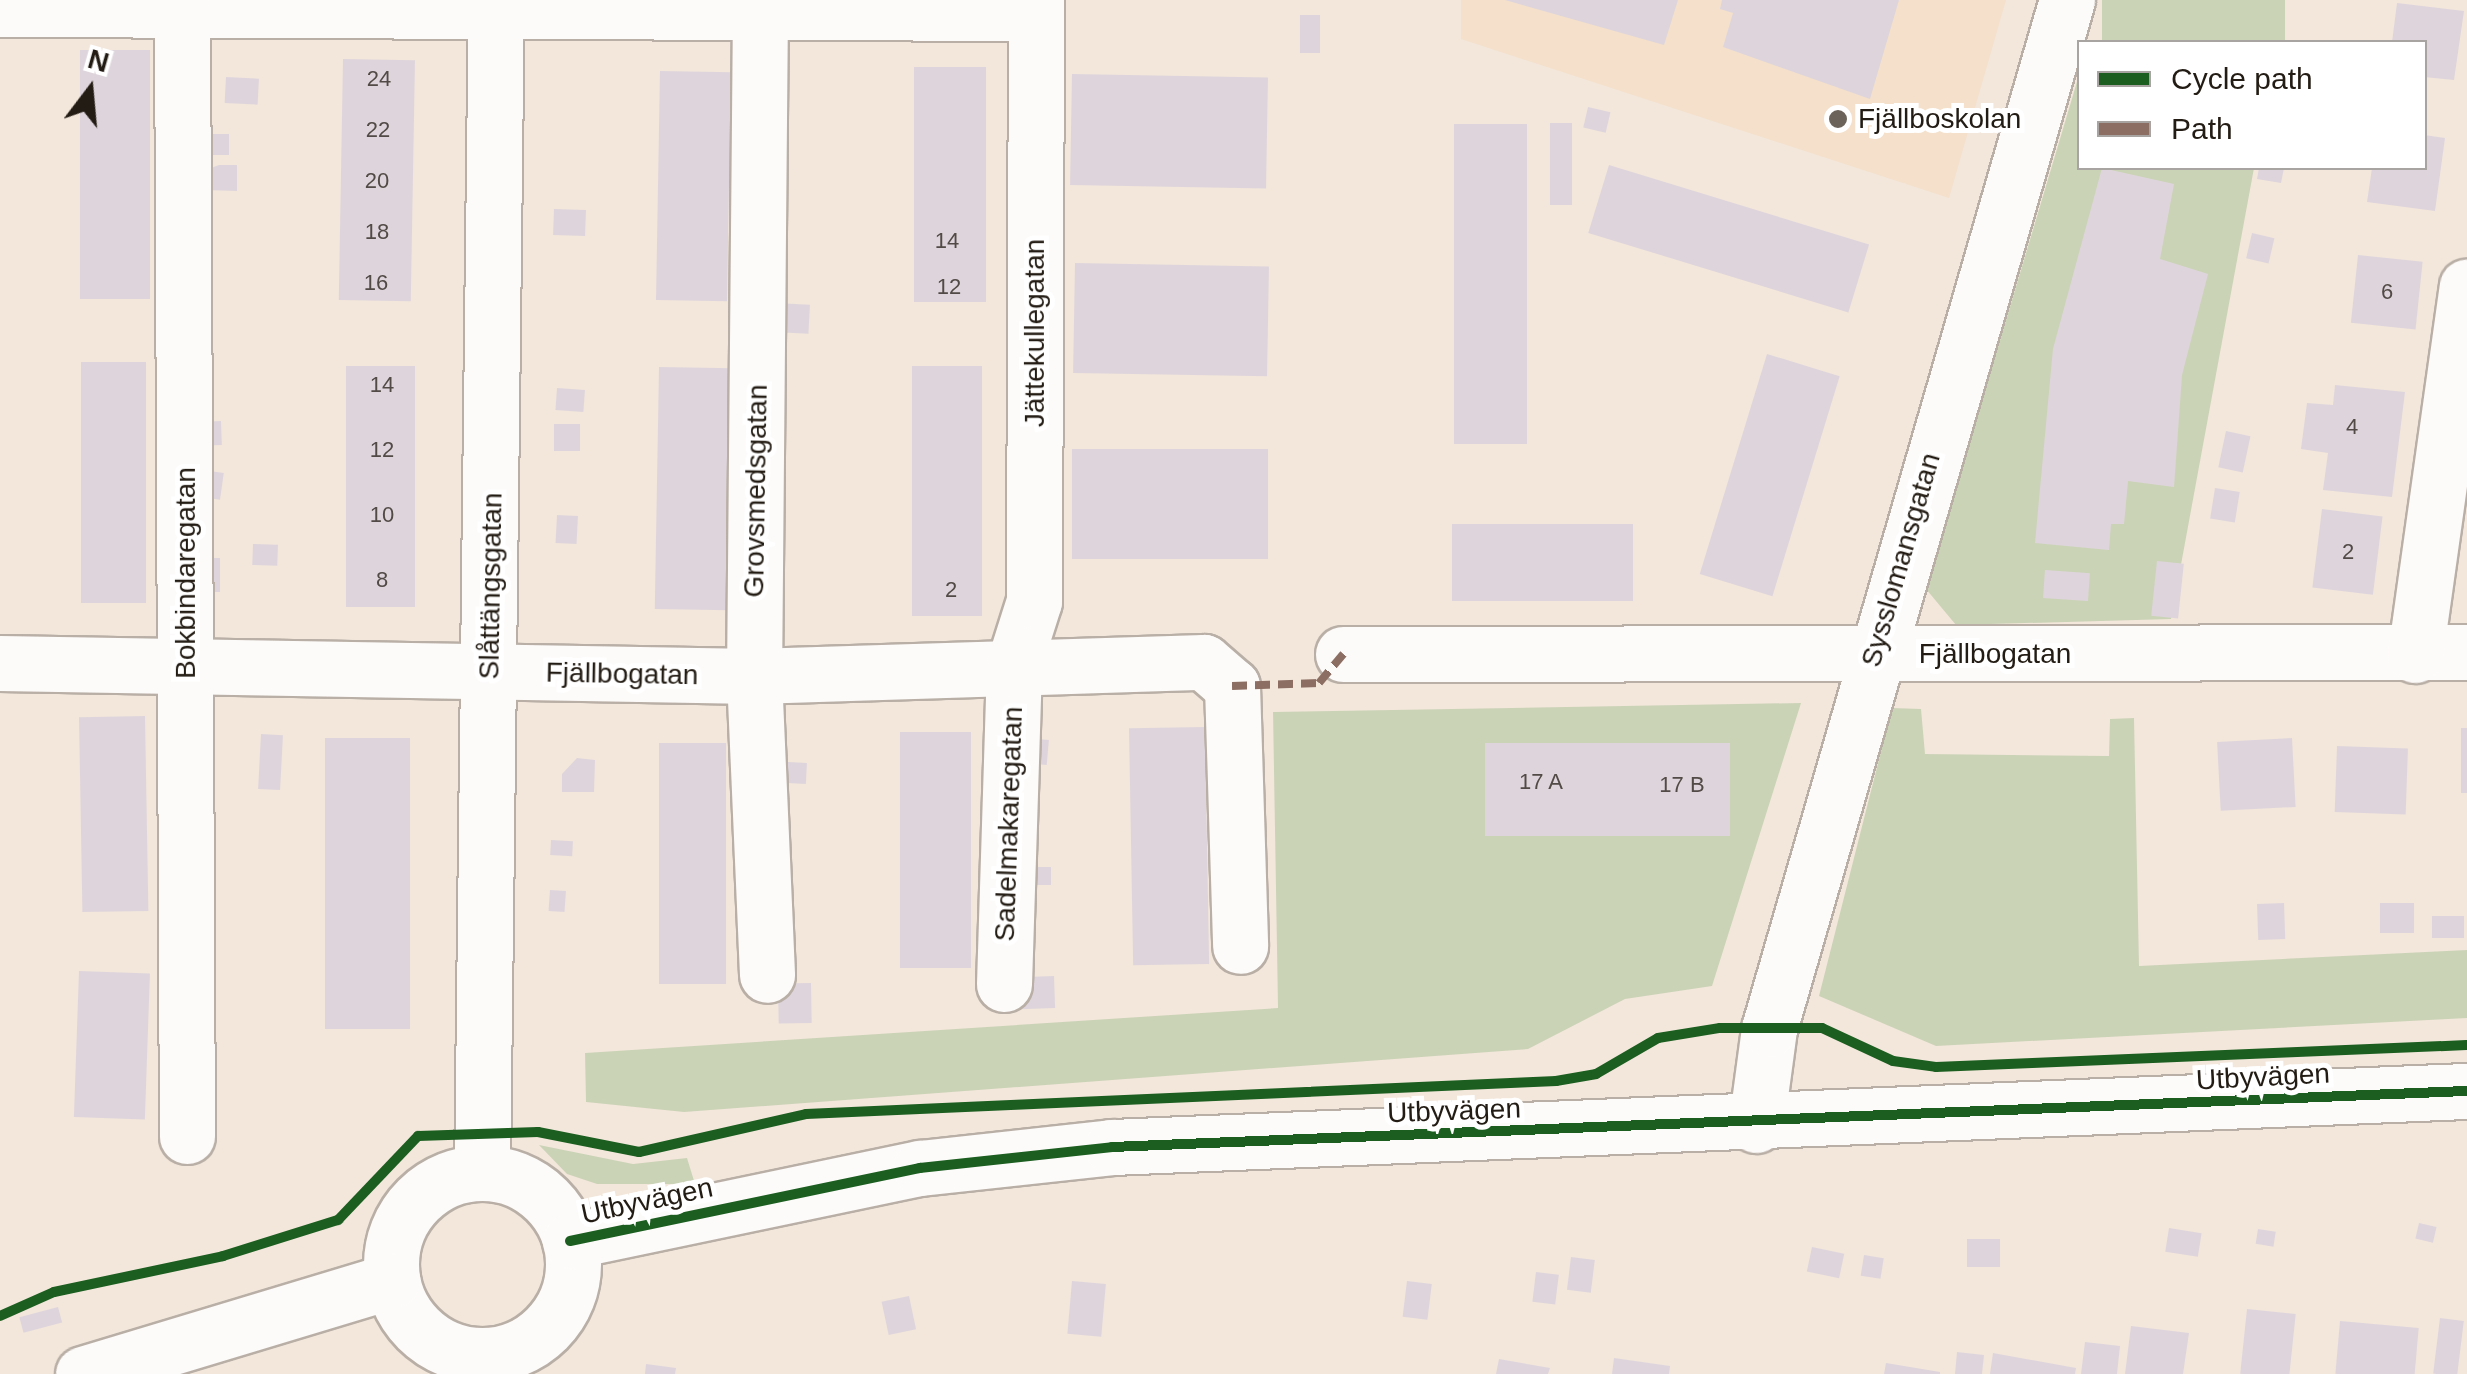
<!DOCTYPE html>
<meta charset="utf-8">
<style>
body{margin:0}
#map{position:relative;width:2467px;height:1374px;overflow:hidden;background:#f3e7db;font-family:Arial,sans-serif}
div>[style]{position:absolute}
.built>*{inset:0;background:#f4e0cb}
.green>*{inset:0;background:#cbd3b7;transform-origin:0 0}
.building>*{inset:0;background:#ded5dc;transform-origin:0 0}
.roads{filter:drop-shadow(2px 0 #b9afa6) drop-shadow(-2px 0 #b9afa6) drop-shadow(0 2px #b9afa6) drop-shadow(0 -2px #b9afa6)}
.minor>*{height:55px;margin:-27.5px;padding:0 27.5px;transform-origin:27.5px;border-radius:27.5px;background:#fdfbfa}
.tertiary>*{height:55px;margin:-27.5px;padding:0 27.5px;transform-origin:27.5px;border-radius:27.5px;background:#fdfbfa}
.tertiary>.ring{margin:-27.5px;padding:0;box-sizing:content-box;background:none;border:55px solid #fdfbfa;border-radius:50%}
.quiet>*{height:8px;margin-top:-4px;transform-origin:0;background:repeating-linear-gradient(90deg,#8d6e63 0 15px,transparent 0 23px)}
.cycleway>*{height:10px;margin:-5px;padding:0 5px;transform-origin:5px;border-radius:5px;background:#1b5e20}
.dots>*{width:28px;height:28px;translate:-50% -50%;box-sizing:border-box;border:5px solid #fff;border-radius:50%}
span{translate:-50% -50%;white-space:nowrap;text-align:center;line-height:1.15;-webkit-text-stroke:10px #fff;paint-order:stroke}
.number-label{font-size:22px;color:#524a46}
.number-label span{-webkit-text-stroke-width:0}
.poi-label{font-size:28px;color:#231c14}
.left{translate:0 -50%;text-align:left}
.street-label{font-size:28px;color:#231c14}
.legend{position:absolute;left:2077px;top:40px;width:350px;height:130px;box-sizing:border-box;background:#fff;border:2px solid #a7a4a1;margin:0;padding:12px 18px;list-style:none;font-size:30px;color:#231c14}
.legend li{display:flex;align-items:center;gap:20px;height:50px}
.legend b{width:50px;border:2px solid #a7a4a1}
.north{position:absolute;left:40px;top:40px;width:100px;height:100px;-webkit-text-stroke:8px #fff;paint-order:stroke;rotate:16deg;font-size:28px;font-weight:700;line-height:40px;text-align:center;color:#231c14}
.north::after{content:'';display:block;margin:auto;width:35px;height:45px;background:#231c14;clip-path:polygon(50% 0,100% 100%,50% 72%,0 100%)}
</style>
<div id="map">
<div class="built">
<div style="clip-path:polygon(1461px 0,2006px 0,1949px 198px,1461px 39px)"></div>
</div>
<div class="green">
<div style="left:2102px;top:0;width:183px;height:44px"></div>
<div style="clip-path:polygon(2079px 75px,2080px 168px,2254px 168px,2171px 619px,1956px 625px,1926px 589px)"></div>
<div style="clip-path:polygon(1801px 703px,1712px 986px,1625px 999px,1528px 1049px,684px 1112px,586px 1102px,585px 1053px,1278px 1008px,1273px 712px)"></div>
<div style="clip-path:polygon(1892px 708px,1921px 709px,1925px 754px,2109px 756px,2110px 719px,2134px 718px,2139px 966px,2467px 950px,2467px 1018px,1936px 1046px,1819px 996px)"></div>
<div style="clip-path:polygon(539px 1145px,633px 1164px,687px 1158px,695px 1184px,597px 1184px,567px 1174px)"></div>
</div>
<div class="building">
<div style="clip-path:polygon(1505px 0,1678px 0,1664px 45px)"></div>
<div style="clip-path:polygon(1722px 0,1899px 0,1870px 99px,1723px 47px,1733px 13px,1720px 9px)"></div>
<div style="clip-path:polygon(2397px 3px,2464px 11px,2454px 80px,2424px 77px,2424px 42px,2392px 42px)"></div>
<div style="left:1300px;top:15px;width:20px;height:38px"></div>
<div style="left:80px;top:50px;width:70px;height:249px"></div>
<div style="left:343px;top:59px;width:72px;height:241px;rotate:1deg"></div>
<div style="left:986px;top:67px;width:235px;height:72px;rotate:90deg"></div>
<div style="left:660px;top:71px;width:71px;height:229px;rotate:1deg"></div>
<div style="left:1072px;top:74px;width:196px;height:111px;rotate:1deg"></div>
<div style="left:226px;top:77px;width:33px;height:26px;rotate:3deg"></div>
<div style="left:1588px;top:107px;width:23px;height:21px;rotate:13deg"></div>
<div style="left:1550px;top:123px;width:22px;height:82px"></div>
<div style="left:1454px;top:124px;width:73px;height:320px"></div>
<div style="left:204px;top:134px;width:25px;height:21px"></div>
<div style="clip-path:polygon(2424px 135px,2445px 138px,2435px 211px,2367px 202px,2372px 168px,2424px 168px)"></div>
<div style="clip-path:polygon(219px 165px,237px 165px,237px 191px,205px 190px,206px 170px)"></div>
<div style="left:1609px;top:165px;width:272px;height:71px;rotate:17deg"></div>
<div style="clip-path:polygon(2102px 168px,2174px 184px,2160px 259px,2208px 274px,2182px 375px,2174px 487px,2128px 481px,2124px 524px,2111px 524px,2109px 550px,2035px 543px,2053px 349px)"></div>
<div style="clip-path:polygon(2259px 168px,2284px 168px,2281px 183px,2257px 179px)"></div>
<div style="left:554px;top:209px;width:32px;height:26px;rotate:2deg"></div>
<div style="left:2252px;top:233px;width:23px;height:26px;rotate:13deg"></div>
<div style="left:2358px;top:255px;width:65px;height:68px;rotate:6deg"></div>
<div style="left:1075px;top:263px;width:194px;height:110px;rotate:1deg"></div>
<div style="left:775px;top:303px;width:35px;height:29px;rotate:3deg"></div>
<div style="left:1767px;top:354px;width:76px;height:230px;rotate:17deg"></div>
<div style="left:81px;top:362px;width:65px;height:241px"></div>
<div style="left:346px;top:366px;width:69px;height:241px"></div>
<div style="left:982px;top:366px;width:250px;height:70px;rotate:90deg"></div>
<div style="left:659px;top:367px;width:75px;height:242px;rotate:1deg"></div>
<div style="clip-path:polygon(2335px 385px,2405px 392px,2392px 497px,2323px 490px,2328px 453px,2301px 449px,2307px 403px,2333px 405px)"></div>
<div style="left:557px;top:388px;width:28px;height:22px;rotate:4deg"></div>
<div style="left:221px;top:421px;width:24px;height:18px;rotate:88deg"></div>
<div style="left:554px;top:424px;width:26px;height:27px"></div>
<div style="left:2226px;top:431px;width:25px;height:37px;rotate:12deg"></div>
<div style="left:1072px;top:449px;width:196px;height:110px"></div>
<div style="left:203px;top:470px;width:21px;height:27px;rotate:8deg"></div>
<div style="left:2215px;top:488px;width:25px;height:31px;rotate:9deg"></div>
<div style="left:2322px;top:509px;width:61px;height:79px;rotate:7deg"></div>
<div style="left:557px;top:515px;width:21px;height:28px;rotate:3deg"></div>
<div style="left:1633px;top:524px;width:77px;height:181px;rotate:90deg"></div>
<div style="left:253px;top:544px;width:25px;height:21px;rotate:2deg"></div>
<div style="left:199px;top:558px;width:21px;height:34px"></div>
<div style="left:2157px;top:561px;width:27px;height:55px;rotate:6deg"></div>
<div style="left:2045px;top:570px;width:45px;height:28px;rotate:4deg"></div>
<div style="left:145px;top:716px;width:195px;height:66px;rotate:89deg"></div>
<div style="left:1205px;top:727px;width:237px;height:76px;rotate:89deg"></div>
<div style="left:2461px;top:728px;width:6px;height:65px"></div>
<div style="left:900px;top:732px;width:71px;height:236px"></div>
<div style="left:261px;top:734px;width:22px;height:55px;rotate:3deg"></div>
<div style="left:325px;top:738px;width:85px;height:291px"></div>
<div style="left:1026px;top:738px;width:23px;height:25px;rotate:5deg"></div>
<div style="left:2292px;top:738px;width:69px;height:75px;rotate:87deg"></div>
<div style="left:659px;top:743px;width:67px;height:241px"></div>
<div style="left:1485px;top:743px;width:245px;height:93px"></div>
<div style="left:2337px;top:746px;width:71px;height:66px;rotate:2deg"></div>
<div style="clip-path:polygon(577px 758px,595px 760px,594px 792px,562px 792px,562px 774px)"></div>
<div style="left:770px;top:761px;width:37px;height:21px;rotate:3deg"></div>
<div style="left:551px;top:840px;width:22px;height:15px;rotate:3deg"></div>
<div style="left:1018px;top:867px;width:33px;height:18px"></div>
<div style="left:550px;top:890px;width:16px;height:21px;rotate:4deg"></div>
<div style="left:2284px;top:903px;width:36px;height:27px;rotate:88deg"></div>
<div style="left:2414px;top:903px;width:30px;height:34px;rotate:90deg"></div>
<div style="left:2432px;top:916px;width:32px;height:22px"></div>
<div style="left:79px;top:971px;width:71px;height:146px;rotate:2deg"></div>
<div style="left:1054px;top:976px;width:32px;height:35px;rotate:88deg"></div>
<div style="left:811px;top:983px;width:40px;height:33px;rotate:89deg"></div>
<div style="left:2419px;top:1223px;width:18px;height:16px;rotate:13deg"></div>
<div style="left:2169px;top:1228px;width:33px;height:24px;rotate:9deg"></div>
<div style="left:2258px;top:1229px;width:18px;height:15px;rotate:9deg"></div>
<div style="left:2000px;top:1239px;width:28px;height:33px;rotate:90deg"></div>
<div style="left:1812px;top:1247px;width:33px;height:25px;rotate:12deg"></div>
<div style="left:1864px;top:1255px;width:20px;height:21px;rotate:9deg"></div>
<div style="left:1571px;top:1257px;width:24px;height:33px;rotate:7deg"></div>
<div style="left:1536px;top:1272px;width:23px;height:30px;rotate:7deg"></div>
<div style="left:1072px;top:1281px;width:34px;height:53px;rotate:5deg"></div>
<div style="left:1407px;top:1281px;width:25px;height:36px;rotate:7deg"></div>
<div style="left:909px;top:1296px;width:34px;height:28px;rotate:78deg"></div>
<div style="left:58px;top:1307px;width:16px;height:40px;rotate:75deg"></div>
<div style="left:2247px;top:1309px;width:49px;height:65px;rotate:6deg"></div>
<div style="left:2440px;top:1318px;width:24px;height:56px;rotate:7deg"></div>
<div style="left:2340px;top:1321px;width:79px;height:53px;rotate:5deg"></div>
<div style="clip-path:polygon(2131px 1326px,2189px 1333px,2183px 1374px,2125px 1374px)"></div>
<div style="clip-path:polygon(2085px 1342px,2120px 1346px,2117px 1374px,2081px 1374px)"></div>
<div style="clip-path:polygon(1957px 1352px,1984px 1355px,1982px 1374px,1955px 1374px)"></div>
<div style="clip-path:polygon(1993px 1353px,2076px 1368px,2075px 1374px,1990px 1374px)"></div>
<div style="clip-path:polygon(1614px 1358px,1670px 1366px,1669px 1374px,1612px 1374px)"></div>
<div style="clip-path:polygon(1499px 1359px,1550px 1368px,1548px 1374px,1496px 1374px)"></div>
<div style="clip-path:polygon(1886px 1363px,1940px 1372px,1940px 1374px,1884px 1374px)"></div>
<div style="clip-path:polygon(646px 1364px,676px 1368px,675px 1374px,645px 1374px)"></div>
</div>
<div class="roads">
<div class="minor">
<div style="left:760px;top:7px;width:669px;rotate:90.51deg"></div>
<div style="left:754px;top:676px;width:299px;rotate:87.5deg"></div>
<div style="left:0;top:9px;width:1036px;rotate:0.22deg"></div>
<div style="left:182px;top:10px;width:1126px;rotate:89.75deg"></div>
<div style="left:1343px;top:654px;width:1124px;rotate:-0.1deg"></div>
<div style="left:2415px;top:655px;width:372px;rotate:-82deg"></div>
<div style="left:0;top:663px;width:754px;rotate:0.99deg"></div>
<div style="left:754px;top:676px;width:450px;rotate:-1.8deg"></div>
<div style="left:1204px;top:662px;width:37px;rotate:41deg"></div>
<div style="left:1232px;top:686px;width:260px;rotate:88.2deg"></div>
<div style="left:1004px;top:984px;width:320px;rotate:-88.2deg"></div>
<div style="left:1014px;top:664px;width:66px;rotate:-72.4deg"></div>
<div style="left:1034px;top:601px;width:601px;rotate:-89.81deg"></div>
<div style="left:1756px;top:1125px;width:97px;rotate:-82.3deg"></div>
<div style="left:1769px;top:1029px;width:1071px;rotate:-73.85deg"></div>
<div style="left:482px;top:1173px;width:1173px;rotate:-89.32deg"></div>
<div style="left:497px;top:1374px;width:20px;rotate:-79deg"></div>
</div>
<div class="tertiary">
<div class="ring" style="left:391px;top:1173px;width:127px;height:127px"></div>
<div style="left:570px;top:1241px;width:358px;rotate:-11.8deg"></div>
<div style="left:920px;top:1168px;width:193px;rotate:-6.2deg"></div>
<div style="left:1112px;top:1147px;width:1356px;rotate:-2.37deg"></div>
<div style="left:83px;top:1374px;width:323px;rotate:-16.8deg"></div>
</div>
</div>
<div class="quiet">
<div style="left:1232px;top:686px;width:87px;rotate:-2deg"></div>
<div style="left:1319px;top:683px;width:38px;rotate:-50deg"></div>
</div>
<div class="cycleway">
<div style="left:570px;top:1241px;width:358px;rotate:-11.8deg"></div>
<div style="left:920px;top:1168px;width:193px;rotate:-6.2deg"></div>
<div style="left:1112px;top:1147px;width:1356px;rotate:-2.37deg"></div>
<div style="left:0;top:1316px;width:59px;rotate:-24deg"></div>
<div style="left:54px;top:1292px;width:173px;rotate:-12deg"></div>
<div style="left:223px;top:1256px;width:121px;rotate:-17.4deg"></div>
<div style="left:338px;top:1220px;width:116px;rotate:-46.4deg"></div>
<div style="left:418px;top:1136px;width:120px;rotate:-1.9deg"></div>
<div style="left:538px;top:1132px;width:103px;rotate:11.2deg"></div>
<div style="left:639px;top:1152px;width:171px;rotate:-12.8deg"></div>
<div style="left:806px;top:1114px;width:751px;rotate:-2.52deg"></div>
<div style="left:1556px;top:1081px;width:41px;rotate:-9.9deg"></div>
<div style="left:1596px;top:1074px;width:72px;rotate:-30.1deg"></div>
<div style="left:1658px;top:1038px;width:63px;rotate:-9.2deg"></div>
<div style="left:1720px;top:1028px;width:102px"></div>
<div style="left:1822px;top:1028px;width:78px;rotate:24.9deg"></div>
<div style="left:1893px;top:1061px;width:43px;rotate:7.9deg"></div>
<div style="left:1936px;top:1067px;width:531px;rotate:-2.37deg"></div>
</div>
<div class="dots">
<div style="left:1838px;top:119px;background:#6c635a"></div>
</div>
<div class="number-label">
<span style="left:379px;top:79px">24</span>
<span style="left:378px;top:130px">22</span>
<span style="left:377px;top:181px">20</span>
<span style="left:377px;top:232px">18</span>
<span style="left:947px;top:241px">14</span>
<span style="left:376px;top:283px">16</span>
<span style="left:949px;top:287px">12</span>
<span style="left:2387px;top:292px">6</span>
<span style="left:382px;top:385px">14</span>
<span style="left:2352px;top:427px">4</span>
<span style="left:382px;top:450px">12</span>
<span style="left:382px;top:515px">10</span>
<span style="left:2348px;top:552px">2</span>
<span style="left:382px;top:580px">8</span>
<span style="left:951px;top:590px">2</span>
<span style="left:1541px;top:782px">17 A</span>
<span style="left:1682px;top:785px">17 B</span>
</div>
<div class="poi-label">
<span class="left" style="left:1858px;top:119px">Fjällboskolan</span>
</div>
<div class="street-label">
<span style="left:1035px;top:333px;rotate:-90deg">Jättekullegatan</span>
<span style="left:756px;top:491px;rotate:-89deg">Grovsmedsgatan</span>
<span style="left:1901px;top:560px;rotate:-74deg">Sysslomansgatan</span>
<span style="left:186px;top:573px;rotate:-90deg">Bokbindaregatan</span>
<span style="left:491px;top:586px;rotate:-89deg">Slåttängsgatan</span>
<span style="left:1995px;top:654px">Fjällbogatan</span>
<span style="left:622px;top:674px;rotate:1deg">Fjällbogatan</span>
<span style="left:1009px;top:824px;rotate:-88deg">Sadelmakaregatan</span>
<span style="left:2263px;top:1077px;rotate:-3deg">Utbyvägen</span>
<span style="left:1454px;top:1111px;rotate:-2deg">Utbyvägen</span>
<span style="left:647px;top:1201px;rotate:-12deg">Utbyvägen</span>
</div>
<ul class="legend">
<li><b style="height:12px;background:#1b5e20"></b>Cycle path</li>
<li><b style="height:12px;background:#8d6e63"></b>Path</li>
</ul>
<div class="north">N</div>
</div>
